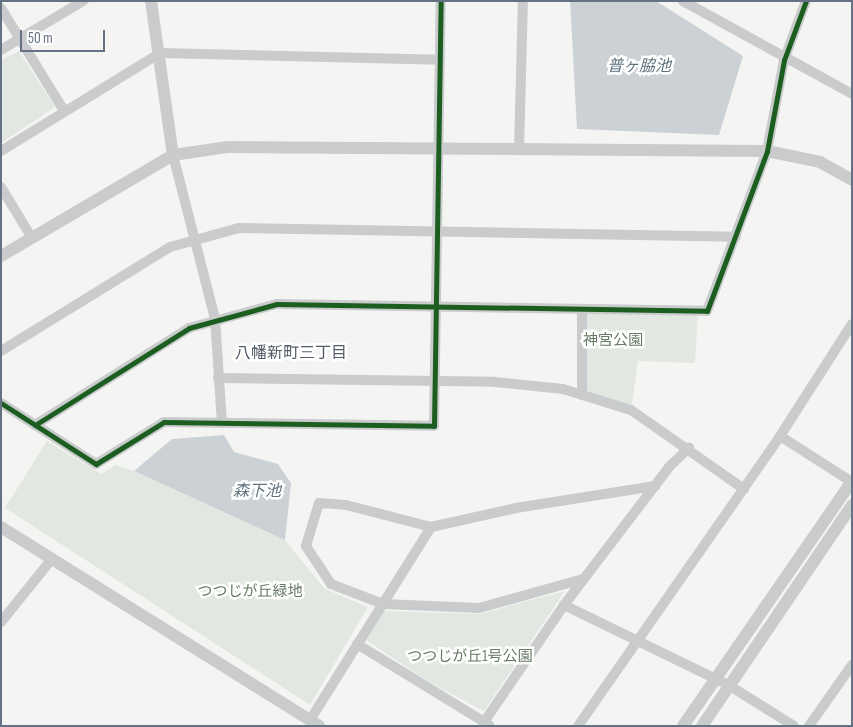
<!DOCTYPE html>
<meta charset="utf-8">
<style>
body{margin:0}
#map{position:relative;width:853px;height:727px;overflow:hidden;background:#f4f5f3;font-family:"Sofia Sans Condensed","Noto Sans JP",sans-serif}
div>[style]{position:absolute}
.green>*{inset:0;background:#e2e7e1}
.water>*{inset:0;background:#cbd1d5}
.minor>*{height:10px;margin:-5px;padding:0 5px;transform-origin:5px;border-radius:5px;background:#cacbcd}
.tertiary>*{height:12px;margin:-6px;padding:0 6px;transform-origin:6px;border-radius:6px;background:#cacbcd}
.cycleway>*{height:5px;margin:-2.5px;padding:0 2.5px;transform-origin:2.5px;border-radius:2.5px;background:#1b5e20}
span{translate:-50% -50%;white-space:nowrap;text-align:center;line-height:1.15;-webkit-text-stroke:5px #fff;paint-order:stroke}
.park-label{font-size:15px;color:#667a64}
.water-label{font-size:16px;color:#61737f;font-style:italic}
.neighbourhood-label{font-size:16px;color:#535c68}
.frame{position:absolute;inset:0;border:2px solid #657283;pointer-events:none}
.scale{position:absolute;left:20px;top:30px;width:85px;height:22px;box-sizing:border-box;border:2px solid #657283;border-top:0;padding-left:6px;font-size:15px;line-height:18px;white-space:nowrap;color:#657283;-webkit-text-stroke:4px #fff;paint-order:stroke}
</style>
<div id="map">
<div class="green">
<div style="clip-path:polygon(19px 51px,55px 107px,1px 143px,1px 60px)"></div>
<div style="clip-path:polygon(582px 309px,698px 311px,695px 363px,638px 361px,631px 410px,582px 395px)"></div>
<div style="clip-path:polygon(47px 441px,101px 474px,116px 465px,134px 471px,285px 540px,325px 589px,368px 607px,310px 705px,5px 508px)"></div>
<div style="clip-path:polygon(565px 591px,484px 711px,429px 682px,366px 640px,383px 611px,479px 614px)"></div>
</div>
<div class="water">
<div style="clip-path:polygon(570px 1px,656px 1px,743px 56px,719px 135px,577px 129px)"></div>
<div style="clip-path:polygon(224px 435px,234px 452px,278px 464px,291px 483px,285px 540px,134px 471px,172px 439px)"></div>
</div>
<div class="minor">
<div style="left:683px;top:1px;width:193px;rotate:28.8deg"></div>
<div style="left:1px;top:8px;width:121px;rotate:58.5deg"></div>
<div style="left:1px;top:50px;width:96px;rotate:-30.9deg"></div>
<div style="left:519px;top:150px;width:149px;rotate:-88.5deg"></div>
<div style="left:1px;top:151px;width:187px;rotate:-31.6deg"></div>
<div style="left:160px;top:53px;width:280px;rotate:1.4deg"></div>
<div style="left:173px;top:155px;width:168px;rotate:75.6deg"></div>
<div style="left:215px;top:318px;width:105px;rotate:86.2deg"></div>
<div style="left:1px;top:187px;width:60px;rotate:58.7deg"></div>
<div style="left:1px;top:351px;width:198px;rotate:-31.6deg"></div>
<div style="left:170px;top:247px;width:72px;rotate:-15.4deg"></div>
<div style="left:239px;top:228px;width:497px;rotate:1deg"></div>
<div style="left:218px;top:378px;width:277px;rotate:0.8deg"></div>
<div style="left:495px;top:382px;width:68px;rotate:5.9deg"></div>
<div style="left:563px;top:389px;width:71px;rotate:17.2deg"></div>
<div style="left:631px;top:410px;width:138px;rotate:35deg"></div>
<div style="left:582px;top:395px;width:86px;rotate:-90deg"></div>
<div style="left:1px;top:403px;width:113px;rotate:32.7deg"></div>
<div style="left:96px;top:464px;width:80px;rotate:-31.7deg"></div>
<div style="left:164px;top:422px;width:270px;rotate:0.8deg"></div>
<div style="left:434px;top:426px;width:425px;rotate:-89.1deg"></div>
<div style="left:35px;top:425px;width:182px;rotate:-32.2deg"></div>
<div style="left:189px;top:328px;width:91px;rotate:-15.3deg"></div>
<div style="left:277px;top:304px;width:430px;rotate:0.9deg"></div>
<div style="left:707px;top:311px;width:171px;rotate:-69.4deg"></div>
<div style="left:767px;top:151px;width:93px;rotate:-79.4deg"></div>
<div style="left:784px;top:60px;width:63px;rotate:-69.6deg"></div>
<div style="left:780px;top:436px;width:85px;rotate:32.6deg"></div>
<div style="left:583px;top:579px;width:108px;rotate:164.4deg"></div>
<div style="left:479px;top:608px;width:96px;rotate:-177.6deg"></div>
<div style="left:383px;top:604px;width:56px;rotate:-159deg"></div>
<div style="left:331px;top:584px;width:45px;rotate:-123.3deg"></div>
<div style="left:306px;top:546px;width:45px;rotate:-73.2deg"></div>
<div style="left:319px;top:503px;width:27px;rotate:4deg"></div>
<div style="left:346px;top:505px;width:88px;rotate:14.5deg"></div>
<div style="left:431px;top:527px;width:87px;rotate:-12.6deg"></div>
<div style="left:516px;top:508px;width:141px;rotate:-9deg"></div>
<div style="left:564px;top:605px;width:185px;rotate:26deg"></div>
<div style="left:730px;top:686px;width:75px;rotate:32deg"></div>
<div style="left:1px;top:622px;width:80px;rotate:-51.1deg"></div>
<div style="left:357px;top:644px;width:155px;rotate:31.5deg"></div>
<div style="left:310px;top:720px;width:228px;rotate:-57.9deg"></div>
<div style="left:484px;top:722px;width:142px;rotate:-55.6deg"></div>
<div style="left:564px;top:605px;width:173px;rotate:-52.7deg"></div>
<div style="left:669px;top:467px;width:28px;rotate:-44deg"></div>
<div style="left:578px;top:726px;width:353px;rotate:-55.1deg"></div>
<div style="left:780px;top:436px;width:133px;rotate:-57.3deg"></div>
<div style="left:809px;top:726px;width:75px;rotate:-54.8deg"></div>
</div>
<div class="tertiary">
<div style="left:151px;top:1px;width:156px;rotate:81.9deg"></div>
<div style="left:1px;top:256px;width:199px;rotate:-30.4deg"></div>
<div style="left:173px;top:155px;width:56px;rotate:-8.3deg"></div>
<div style="left:228px;top:147px;width:539px;rotate:0.43deg"></div>
<div style="left:767px;top:151px;width:54px;rotate:11.7deg"></div>
<div style="left:820px;top:162px;width:37px;rotate:29deg"></div>
<div style="left:1px;top:527px;width:375px;rotate:32deg"></div>
<div style="left:683px;top:726px;width:298px;rotate:-55.4deg"></div>
<div style="left:702px;top:726px;width:267px;rotate:-55.8deg"></div>
</div>
<div class="cycleway">
<div style="left:1px;top:403px;width:113px;rotate:32.7deg"></div>
<div style="left:96px;top:464px;width:80px;rotate:-31.7deg"></div>
<div style="left:164px;top:422px;width:270px;rotate:0.8deg"></div>
<div style="left:434px;top:426px;width:425px;rotate:-89.1deg"></div>
<div style="left:35px;top:425px;width:182px;rotate:-32.2deg"></div>
<div style="left:189px;top:328px;width:91px;rotate:-15.3deg"></div>
<div style="left:277px;top:304px;width:430px;rotate:0.9deg"></div>
<div style="left:707px;top:311px;width:171px;rotate:-69.4deg"></div>
<div style="left:767px;top:151px;width:93px;rotate:-79.4deg"></div>
<div style="left:784px;top:60px;width:63px;rotate:-69.6deg"></div>
</div>
<div class="park-label">
<span style="left:613px;top:341px">神宮公園</span>
<span style="left:250px;top:592px">つつじが丘緑地</span>
<span style="left:470px;top:657px">つつじが丘1号公園</span>
</div>
<div class="water-label">
<span style="left:639px;top:67px">普ヶ脇池</span>
<span style="left:257px;top:492px">森下池</span>
</div>
<div class="neighbourhood-label">
<span style="left:291px;top:354px">八幡新町三丁目</span>
</div>
<div class="frame"></div>
<div class="scale">50 m</div>
</div>
